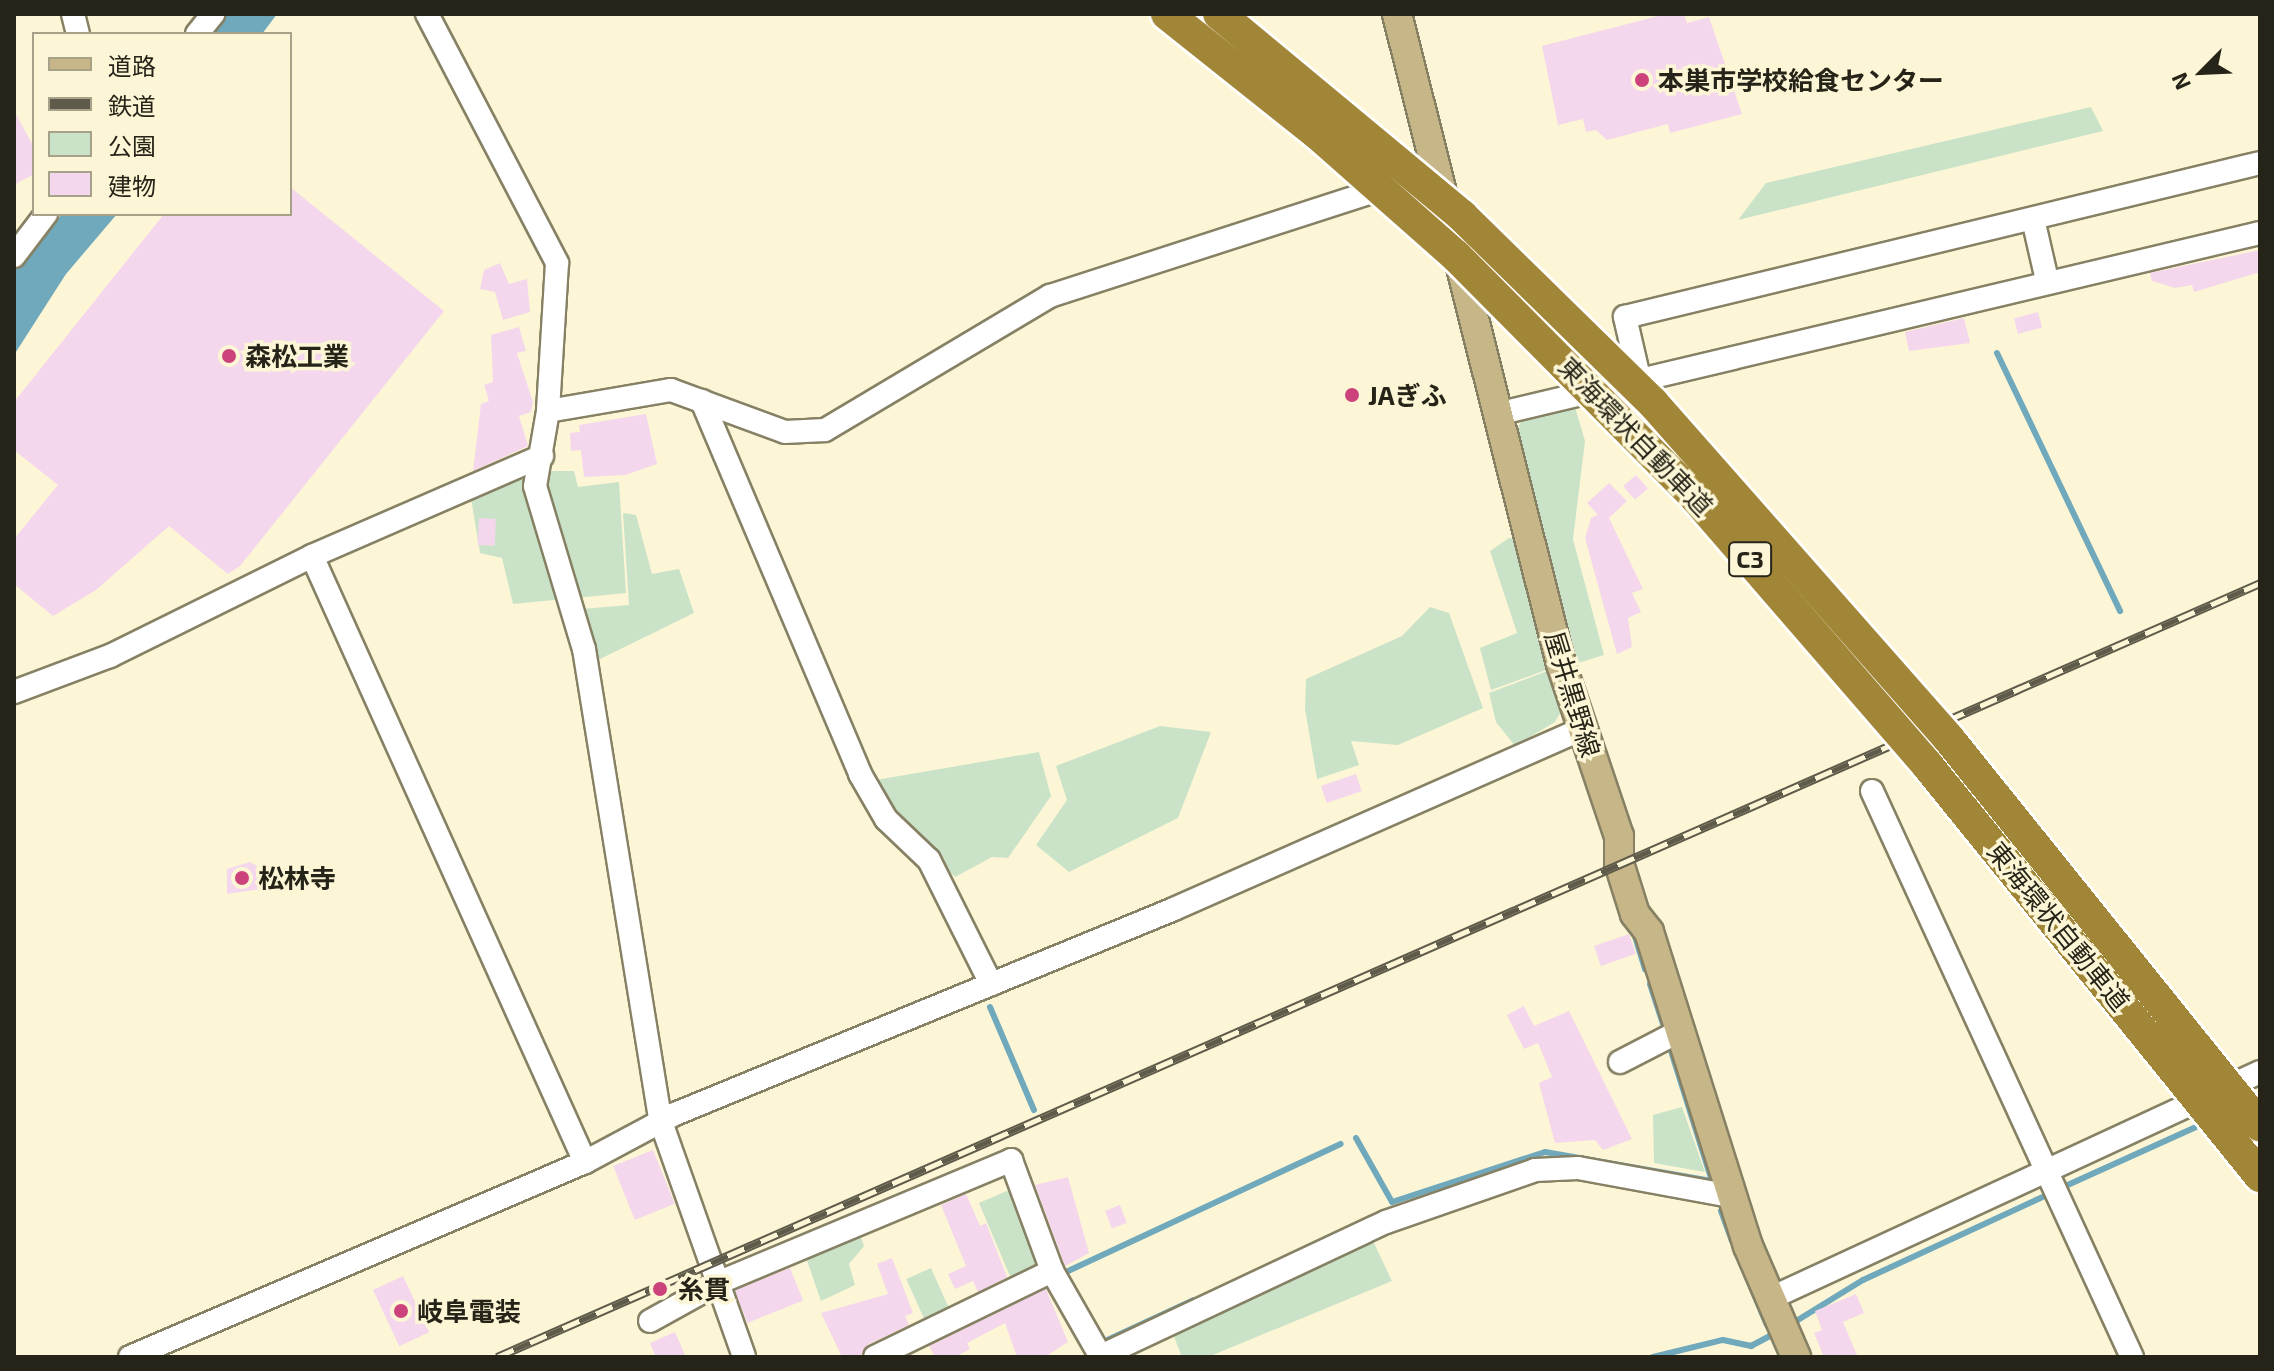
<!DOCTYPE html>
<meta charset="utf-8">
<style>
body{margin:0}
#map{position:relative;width:2274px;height:1371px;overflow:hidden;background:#fcf6d6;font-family:"Exo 2","Noto Sans JP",sans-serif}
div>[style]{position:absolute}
.green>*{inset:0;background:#cae3c8;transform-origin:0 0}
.water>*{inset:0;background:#70a8bc}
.stream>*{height:6px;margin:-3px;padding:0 3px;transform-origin:3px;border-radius:3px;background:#70a8bc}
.building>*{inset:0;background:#f4d7ec;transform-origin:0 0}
.roads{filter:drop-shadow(2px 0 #868164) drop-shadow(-2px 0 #868164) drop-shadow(0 2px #868164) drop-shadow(0 -2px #868164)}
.minor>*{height:22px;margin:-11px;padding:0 11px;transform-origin:11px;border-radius:11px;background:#fff}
.major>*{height:28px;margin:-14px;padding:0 14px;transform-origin:14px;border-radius:14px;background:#c7b688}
.rail>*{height:9px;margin-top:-4.5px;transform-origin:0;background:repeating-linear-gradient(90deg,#fcf6d6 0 18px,#5e5b4a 0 36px);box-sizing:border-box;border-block:2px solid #5e5b4a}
.bridges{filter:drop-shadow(2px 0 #fff) drop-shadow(-2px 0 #fff) drop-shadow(0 2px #fff) drop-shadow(0 -2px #fff)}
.highway-bridge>*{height:32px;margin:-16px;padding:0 16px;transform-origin:16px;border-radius:16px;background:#a28638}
.dots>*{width:22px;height:22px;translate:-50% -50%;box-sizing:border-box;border:4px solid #fcf6d6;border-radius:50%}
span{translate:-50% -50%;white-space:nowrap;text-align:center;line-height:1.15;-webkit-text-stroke:7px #fcf6d6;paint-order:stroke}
.shield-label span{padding:2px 6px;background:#fcf6d6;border:2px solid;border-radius:6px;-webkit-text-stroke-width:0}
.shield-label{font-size:24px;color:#262418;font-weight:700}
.poi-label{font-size:26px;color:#262418;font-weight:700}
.left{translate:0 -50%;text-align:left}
.street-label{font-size:26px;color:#262418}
.frame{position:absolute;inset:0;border:16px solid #262418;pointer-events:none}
.legend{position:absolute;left:32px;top:32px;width:260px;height:184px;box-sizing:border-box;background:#fcf6d6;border:2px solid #a6a28a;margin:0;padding:10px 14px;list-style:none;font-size:24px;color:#262418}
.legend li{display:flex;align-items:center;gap:16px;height:40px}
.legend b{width:40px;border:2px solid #a6a28a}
.north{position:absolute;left:2162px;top:32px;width:80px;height:80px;-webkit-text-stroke:6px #fcf6d6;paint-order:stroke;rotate:246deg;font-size:22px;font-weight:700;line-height:32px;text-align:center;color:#262418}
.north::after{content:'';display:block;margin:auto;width:28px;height:36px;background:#262418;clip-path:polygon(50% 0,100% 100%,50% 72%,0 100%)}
</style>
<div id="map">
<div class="green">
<div style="clip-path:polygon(2091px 107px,2103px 131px,1738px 220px,1766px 183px)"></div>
<div style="clip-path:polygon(1575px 407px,1585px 441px,1573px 539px,1604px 655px,1578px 663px,1515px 436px,1522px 418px)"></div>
<div style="clip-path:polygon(528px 471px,574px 471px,578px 487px,619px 482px,626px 593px,513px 604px,502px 558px,480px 553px,471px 498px)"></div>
<div style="clip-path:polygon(623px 513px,636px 515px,652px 574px,679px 569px,694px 613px,598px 660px,582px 609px,629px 605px)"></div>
<div style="clip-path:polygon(1509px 538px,1516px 539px,1554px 667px,1491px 690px,1480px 648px,1517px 633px,1490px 551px)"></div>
<div style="clip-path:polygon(1430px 607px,1449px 613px,1483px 708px,1398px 745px,1351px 741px,1359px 765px,1317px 779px,1305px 709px,1306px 679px,1402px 636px)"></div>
<div style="clip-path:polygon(1555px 668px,1562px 710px,1555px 722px,1515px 746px,1496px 722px,1489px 693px)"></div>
<div style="clip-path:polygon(1160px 726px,1211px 732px,1178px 818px,1069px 872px,1036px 845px,1067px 800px,1056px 766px)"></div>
<div style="clip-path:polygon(1039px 752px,1051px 796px,1008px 858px,992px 857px,955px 877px,893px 816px,876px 780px)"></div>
<div style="clip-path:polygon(1682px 1107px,1705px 1172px,1654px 1163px,1653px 1115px)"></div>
<div style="clip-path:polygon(1016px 1187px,1041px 1259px,1034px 1272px,1012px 1281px,979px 1203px)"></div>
<div style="clip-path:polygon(858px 1229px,864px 1246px,849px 1264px,855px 1285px,821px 1301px,804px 1252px)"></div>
<div style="clip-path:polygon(1373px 1241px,1392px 1281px,1208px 1357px,1182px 1357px,1173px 1334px)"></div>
<div style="left:931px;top:1268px;width:46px;height:27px;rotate:66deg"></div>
</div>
<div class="water">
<div style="clip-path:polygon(227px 14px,277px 14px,262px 34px,211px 34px)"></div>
<div style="clip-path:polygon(62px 214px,117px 214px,66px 274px,14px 355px,14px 271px)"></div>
</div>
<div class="stream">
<div style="left:1997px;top:353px;width:286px;rotate:64.5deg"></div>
<div style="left:1634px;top:933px;width:38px;rotate:73deg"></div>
<div style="left:1650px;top:984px;width:45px;rotate:72deg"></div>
<div style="left:990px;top:1007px;width:112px;rotate:66.9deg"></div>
<div style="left:1356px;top:1138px;width:73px;rotate:60.6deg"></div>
<div style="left:1392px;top:1202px;width:161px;rotate:-18.1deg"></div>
<div style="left:1545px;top:1152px;width:169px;rotate:9.9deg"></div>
<div style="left:1712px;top:1181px;width:143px;rotate:-107.5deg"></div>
<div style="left:2061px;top:1188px;width:156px;rotate:-24.3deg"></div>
<div style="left:1721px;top:1211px;width:32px;rotate:70deg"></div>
<div style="left:1736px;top:1251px;width:80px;rotate:67.3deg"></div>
<div style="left:1066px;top:1272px;width:303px;rotate:-25deg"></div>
<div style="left:1793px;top:1323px;width:82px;rotate:-31.6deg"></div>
<div style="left:1863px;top:1280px;width:200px;rotate:-24.8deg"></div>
<div style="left:1103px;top:1342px;width:100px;rotate:-24.8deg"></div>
<div style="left:1653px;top:1357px;width:72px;rotate:-13.7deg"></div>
<div style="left:1723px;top:1340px;width:29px;rotate:12deg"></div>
<div style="left:1751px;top:1346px;width:24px;rotate:-28deg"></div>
</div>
<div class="building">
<div style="clip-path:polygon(1666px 14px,1684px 14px,1687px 23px,1709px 17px,1742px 114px,1670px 133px,1668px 124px,1607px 140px,1596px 130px,1586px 132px,1583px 119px,1558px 125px,1542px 46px)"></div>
<div style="clip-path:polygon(14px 111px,34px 147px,34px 174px,14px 185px)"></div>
<div style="clip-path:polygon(290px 187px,444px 311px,240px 566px,228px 574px,169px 526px,96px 590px,53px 616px,14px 584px,14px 539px,58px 485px,14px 450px,14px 402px,164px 214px,290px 214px)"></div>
<div style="clip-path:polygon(2260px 250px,2260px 272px,2194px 292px,2192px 285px,2175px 288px,2152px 281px,2150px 273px)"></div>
<div style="clip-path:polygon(500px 263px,509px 284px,527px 279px,530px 312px,503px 320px,495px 292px,480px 289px,484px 270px)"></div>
<div style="left:2038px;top:312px;width:16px;height:25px;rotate:75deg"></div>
<div style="clip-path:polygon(1964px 318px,1970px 343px,1909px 351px,1905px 332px)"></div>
<div style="clip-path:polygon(519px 327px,526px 351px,517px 353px,533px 402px,531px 412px,519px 416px,528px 446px,473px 471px,481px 404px,489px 401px,484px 385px,493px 382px,491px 335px)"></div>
<div style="clip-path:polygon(646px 414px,657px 464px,625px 475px,584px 477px,581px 450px,571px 451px,570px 433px,580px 432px,579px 425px)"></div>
<div style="left:1636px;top:475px;width:18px;height:17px;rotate:49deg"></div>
<div style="clip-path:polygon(1609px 483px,1627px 501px,1609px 518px,1643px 589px,1632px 593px,1641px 612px,1628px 618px,1632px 647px,1617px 654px,1585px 538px,1591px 518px,1598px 515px,1587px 503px)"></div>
<div style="left:479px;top:518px;width:17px;height:27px;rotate:3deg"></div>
<div style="left:1356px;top:774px;width:18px;height:37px;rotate:71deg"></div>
<div style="clip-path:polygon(250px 862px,257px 866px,261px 889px,227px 894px,227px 869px)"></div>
<div style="left:1629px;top:934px;width:21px;height:37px;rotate:71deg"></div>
<div style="clip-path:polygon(1524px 1006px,1534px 1026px,1569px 1011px,1632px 1139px,1603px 1150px,1595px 1140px,1555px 1143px,1539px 1083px,1552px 1077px,1538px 1043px,1524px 1049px,1507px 1015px)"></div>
<div style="left:653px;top:1150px;width:58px;height:43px;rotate:68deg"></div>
<div style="clip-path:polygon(1068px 1177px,1089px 1253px,1065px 1266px,1035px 1185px)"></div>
<div style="clip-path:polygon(966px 1194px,980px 1226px,986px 1223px,1007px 1277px,978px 1292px,973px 1281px,955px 1289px,948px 1274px,966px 1266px,941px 1205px)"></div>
<div style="left:1120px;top:1205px;width:19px;height:16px;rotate:69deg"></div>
<div style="clip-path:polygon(892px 1258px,913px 1313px,905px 1316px,909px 1325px,869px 1344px,861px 1355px,842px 1357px,821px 1313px,888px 1294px,877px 1264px)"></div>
<div style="left:790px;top:1268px;width:35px;height:60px;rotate:68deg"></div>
<div style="left:403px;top:1276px;width:62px;height:33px;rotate:65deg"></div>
<div style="clip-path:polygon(1046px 1289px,1068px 1342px,1048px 1355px,1017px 1357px,1005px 1323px,967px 1343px,970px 1349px,955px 1357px,935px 1357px,929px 1346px)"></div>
<div style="clip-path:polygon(1856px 1294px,1864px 1313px,1843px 1322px,1858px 1357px,1824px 1357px,1814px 1333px,1822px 1330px,1815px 1311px)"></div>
<div style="clip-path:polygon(675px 1332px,686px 1357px,656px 1357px,650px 1343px)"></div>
</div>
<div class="roads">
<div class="minor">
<div style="left:73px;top:14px;width:21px;rotate:76deg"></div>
<div style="left:427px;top:14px;width:281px;rotate:62.4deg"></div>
<div style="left:557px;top:263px;width:148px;rotate:93.5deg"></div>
<div style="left:548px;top:411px;width:76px;rotate:99.8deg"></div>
<div style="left:535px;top:486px;width:170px;rotate:73.3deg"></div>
<div style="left:584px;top:649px;width:479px;rotate:80.8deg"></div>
<div style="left:661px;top:1122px;width:249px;rotate:70.5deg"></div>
<div style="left:197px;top:34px;width:26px;rotate:-51deg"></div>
<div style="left:2033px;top:219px;width:63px;rotate:77.1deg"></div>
<div style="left:14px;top:256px;width:53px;rotate:-52.7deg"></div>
<div style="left:1640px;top:382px;width:67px;rotate:-103deg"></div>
<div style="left:1625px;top:317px;width:653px;rotate:-13.63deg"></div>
<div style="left:702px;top:401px;width:405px;rotate:67deg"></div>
<div style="left:860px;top:774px;width:52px;rotate:60deg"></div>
<div style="left:886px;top:819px;width:59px;rotate:43.6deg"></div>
<div style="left:929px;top:860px;width:139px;rotate:63.4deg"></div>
<div style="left:548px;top:411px;width:125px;rotate:-9.7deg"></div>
<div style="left:671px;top:390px;width:121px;rotate:20.2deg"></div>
<div style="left:785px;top:432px;width:40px;rotate:-2.9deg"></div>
<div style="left:825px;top:430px;width:262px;rotate:-30.8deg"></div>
<div style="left:1050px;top:296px;width:358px;rotate:-17.9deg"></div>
<div style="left:1497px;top:414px;width:784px;rotate:-13.35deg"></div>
<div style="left:312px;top:556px;width:665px;rotate:65.75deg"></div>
<div style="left:14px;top:692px;width:103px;rotate:-20.6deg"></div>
<div style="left:110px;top:656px;width:225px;rotate:-26.3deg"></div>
<div style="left:312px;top:556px;width:251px;rotate:-23.5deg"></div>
<div style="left:1872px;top:791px;width:623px;rotate:65.33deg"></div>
<div style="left:1620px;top:1062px;width:65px;rotate:-27.3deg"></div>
<div style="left:1769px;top:1299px;width:541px;rotate:-24.81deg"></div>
<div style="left:650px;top:1321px;width:80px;rotate:-29.1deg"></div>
<div style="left:720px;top:1282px;width:316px;rotate:-22.7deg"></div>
<div style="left:1011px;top:1160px;width:118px;rotate:69.7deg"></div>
<div style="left:1052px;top:1271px;width:99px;rotate:60.3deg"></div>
<div style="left:1101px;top:1356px;width:315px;rotate:-25.2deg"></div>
<div style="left:1386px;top:1222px;width:158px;rotate:-19.2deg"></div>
<div style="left:1535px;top:1170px;width:43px;rotate:-2.7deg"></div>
<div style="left:1578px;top:1168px;width:156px;rotate:10.4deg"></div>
<div style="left:130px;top:1357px;width:495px;rotate:-23.2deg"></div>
<div style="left:585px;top:1162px;width:102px;rotate:-28.1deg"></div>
<div style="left:675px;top:1114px;width:539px;rotate:-22.33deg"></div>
<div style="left:1174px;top:909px;width:447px;rotate:-23.8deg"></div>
<div style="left:875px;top:1357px;width:197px;rotate:-25.9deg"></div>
</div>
<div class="major">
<div style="left:1397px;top:14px;width:670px;rotate:75.84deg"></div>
<div style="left:1561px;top:664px;width:182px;rotate:71.4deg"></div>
<div style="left:1619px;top:836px;width:27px;rotate:90deg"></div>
<div style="left:1619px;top:863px;width:53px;rotate:72.6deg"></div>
<div style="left:1635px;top:914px;width:23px;rotate:52deg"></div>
<div style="left:1649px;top:932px;width:329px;rotate:72.5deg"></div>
<div style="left:1748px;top:1246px;width:121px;rotate:66.6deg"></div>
</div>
</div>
<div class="rail">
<div style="left:497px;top:1357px;width:1925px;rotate:-23.7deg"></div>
</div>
<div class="bridges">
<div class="highway-bridge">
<div style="left:1167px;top:14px;width:193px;rotate:38.5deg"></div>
<div style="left:1318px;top:134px;width:184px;rotate:41.5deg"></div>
<div style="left:1456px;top:256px;width:342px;rotate:45.2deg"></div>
<div style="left:1697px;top:499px;width:353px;rotate:49.1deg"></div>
<div style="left:1928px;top:766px;width:528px;rotate:51deg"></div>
<div style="left:1219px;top:14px;width:316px;rotate:39.7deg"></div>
<div style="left:1462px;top:216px;width:267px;rotate:44.4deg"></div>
<div style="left:1653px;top:403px;width:448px;rotate:48.6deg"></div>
<div style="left:1949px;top:739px;width:496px;rotate:51.2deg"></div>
</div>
</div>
<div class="dots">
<div style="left:1642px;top:80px;background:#cc437c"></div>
<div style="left:229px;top:356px;background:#cc437c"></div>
<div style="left:1352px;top:395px;background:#cc437c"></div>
<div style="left:242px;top:878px;background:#cc437c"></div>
<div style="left:660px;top:1289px;background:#cc437c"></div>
<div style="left:401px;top:1311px;background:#cc437c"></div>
</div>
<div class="shield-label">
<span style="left:1750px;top:559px">C3</span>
</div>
<div class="poi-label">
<span class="left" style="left:1658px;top:80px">本巣市学校給食センター</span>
<span class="left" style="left:245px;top:356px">森松工業</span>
<span class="left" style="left:1368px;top:395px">JAぎふ</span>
<span class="left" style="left:258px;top:878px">松林寺</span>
<span class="left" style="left:678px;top:1289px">糸貫</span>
<span class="left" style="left:417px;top:1311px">岐阜電装</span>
</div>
<div class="street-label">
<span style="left:1636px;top:436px;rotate:46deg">東海環状自動車道</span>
<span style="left:1573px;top:694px;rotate:73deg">屋井黒野線</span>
<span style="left:2059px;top:926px;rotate:51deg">東海環状自動車道</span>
</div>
<div class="frame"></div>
<ul class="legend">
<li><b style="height:10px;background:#c7b688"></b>道路</li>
<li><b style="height:10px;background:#5e5b4a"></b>鉄道</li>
<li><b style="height:22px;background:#cae3c8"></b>公園</li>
<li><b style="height:22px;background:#f4d7ec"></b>建物</li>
</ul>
<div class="north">N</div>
</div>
